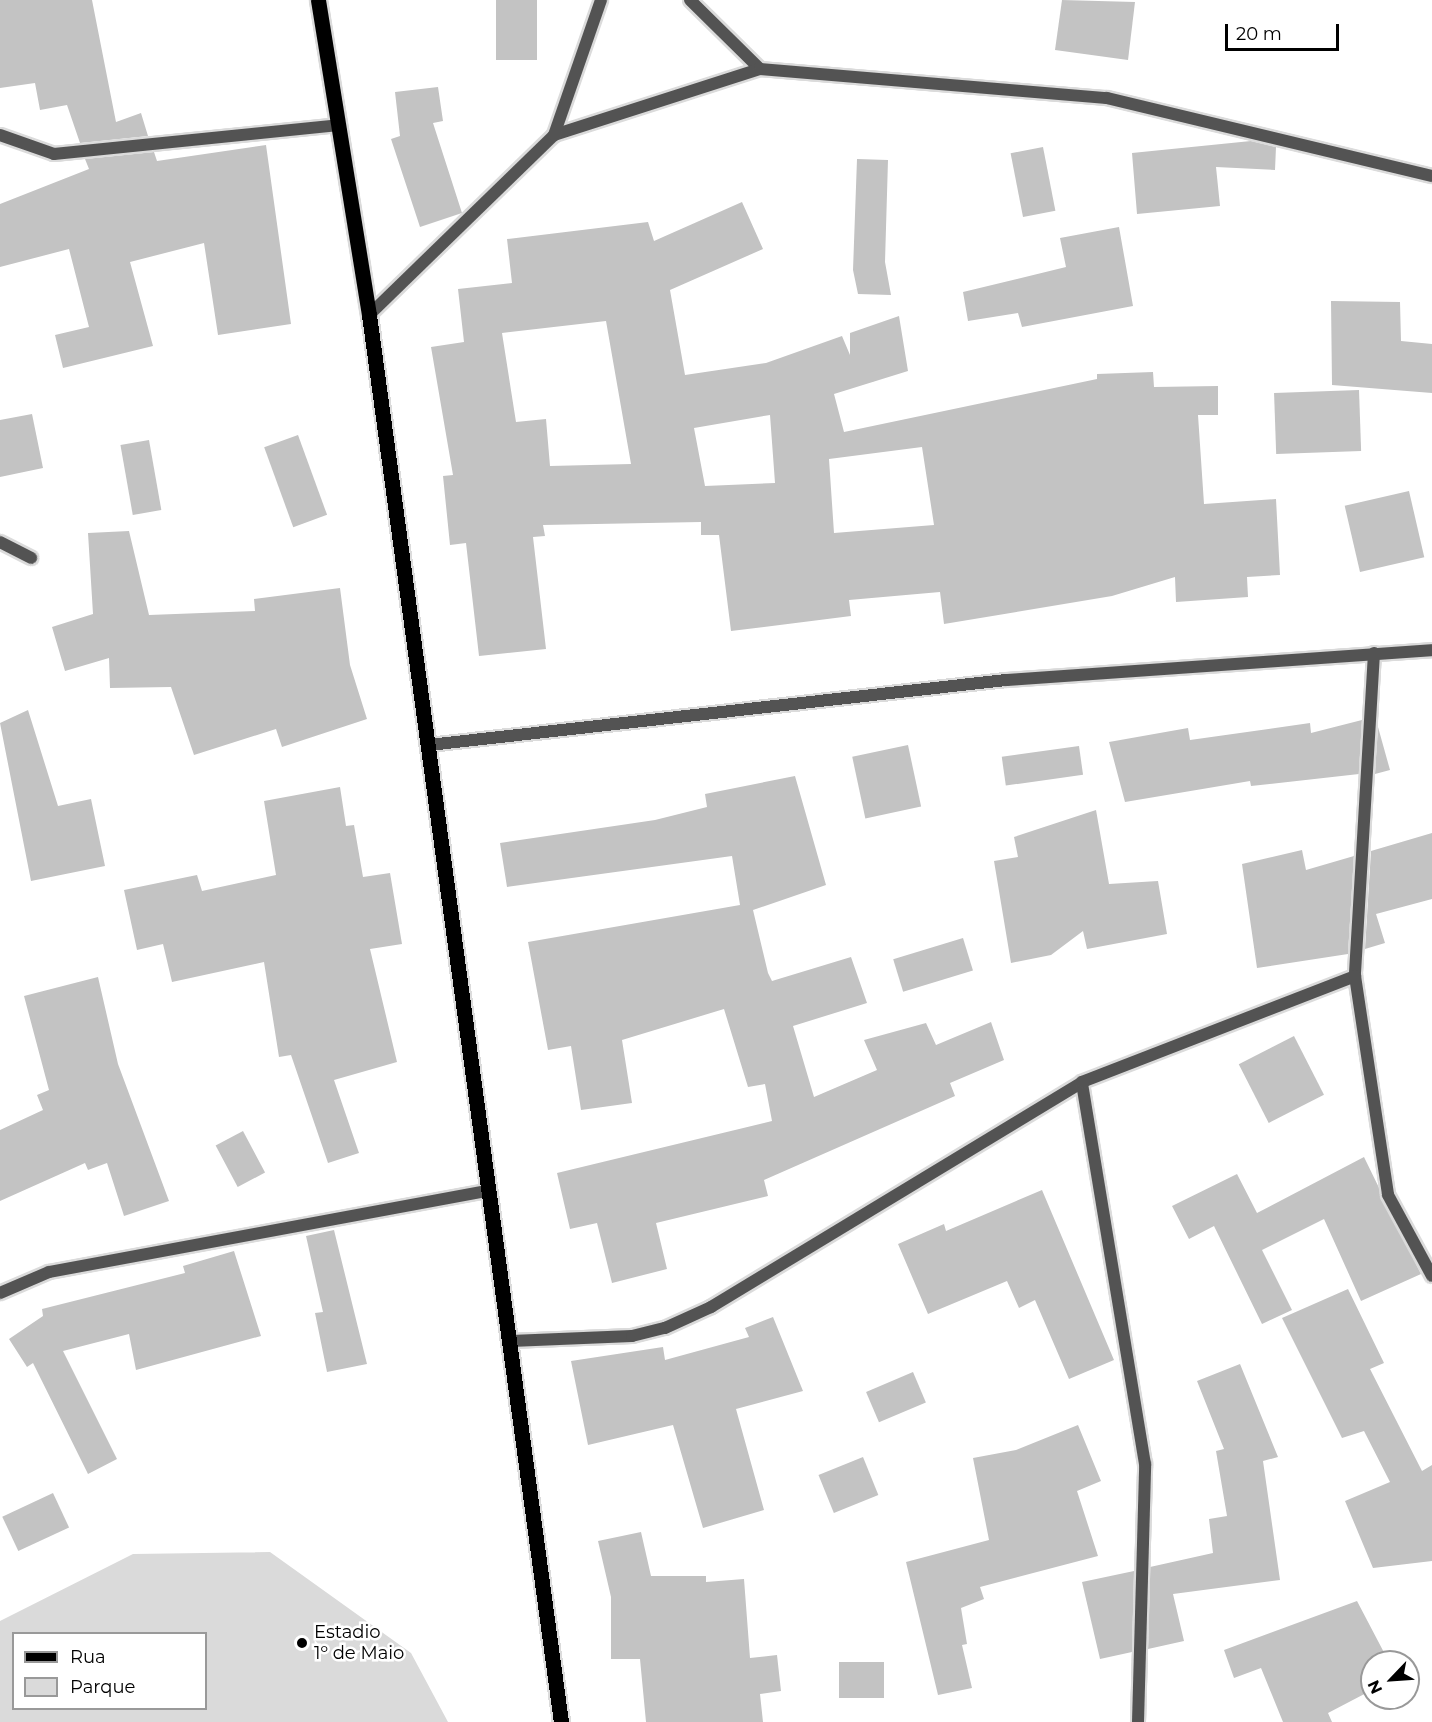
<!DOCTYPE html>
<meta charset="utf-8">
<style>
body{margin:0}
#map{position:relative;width:1432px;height:1722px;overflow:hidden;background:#fff;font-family:Montserrat,sans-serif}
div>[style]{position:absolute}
.green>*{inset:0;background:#dadada}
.building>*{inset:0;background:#c3c3c3;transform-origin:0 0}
.roads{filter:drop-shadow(2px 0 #dbdbdb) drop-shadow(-2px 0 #dbdbdb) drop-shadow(0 2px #dbdbdb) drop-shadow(0 -2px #dbdbdb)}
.service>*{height:12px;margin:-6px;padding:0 6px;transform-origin:6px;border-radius:6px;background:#535353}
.minor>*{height:12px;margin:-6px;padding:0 6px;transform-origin:6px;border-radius:6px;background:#535353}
.primary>*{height:15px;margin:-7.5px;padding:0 7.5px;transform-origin:7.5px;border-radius:7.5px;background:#000}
.dots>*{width:16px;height:16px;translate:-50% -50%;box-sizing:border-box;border:3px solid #fff;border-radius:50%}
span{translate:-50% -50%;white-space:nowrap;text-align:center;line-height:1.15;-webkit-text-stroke:5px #fff;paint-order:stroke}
.poi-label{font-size:18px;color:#000}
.left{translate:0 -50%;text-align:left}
.legend{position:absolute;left:12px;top:1632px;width:195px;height:78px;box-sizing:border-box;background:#fff;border:2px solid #999;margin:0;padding:8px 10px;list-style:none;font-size:18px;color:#000}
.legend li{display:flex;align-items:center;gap:12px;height:30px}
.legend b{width:30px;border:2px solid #999}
.north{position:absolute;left:1360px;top:1650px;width:60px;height:60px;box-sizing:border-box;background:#fff;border:2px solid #999;border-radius:50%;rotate:245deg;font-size:16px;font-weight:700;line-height:24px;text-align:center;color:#000}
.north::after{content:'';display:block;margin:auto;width:21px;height:27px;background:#000;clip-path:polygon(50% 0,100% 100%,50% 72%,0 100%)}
.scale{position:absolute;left:1225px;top:24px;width:114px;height:27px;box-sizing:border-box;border:3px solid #000;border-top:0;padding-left:8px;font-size:18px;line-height:21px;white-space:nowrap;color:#000;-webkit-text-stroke:4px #fff;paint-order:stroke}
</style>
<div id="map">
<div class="green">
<div style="clip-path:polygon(evenodd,270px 1552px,411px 1653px,448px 1722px,0 1722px,0 1621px,133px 1554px,270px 1552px,14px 1634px,206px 1634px,206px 1708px,14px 1708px,14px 1634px)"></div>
</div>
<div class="building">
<div style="clip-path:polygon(0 0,92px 0,116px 122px,141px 113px,148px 136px,80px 143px,67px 105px,40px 110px,35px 83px,0 88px)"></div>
<div style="left:496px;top:0;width:41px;height:60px"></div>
<div style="clip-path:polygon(1062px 0,1135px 2px,1128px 60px,1055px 50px)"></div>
<div style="clip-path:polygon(438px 87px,443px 121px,433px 123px,462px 213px,420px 227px,391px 139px,400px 136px,395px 92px)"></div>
<div style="clip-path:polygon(1251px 141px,1276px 147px,1275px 170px,1216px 167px,1220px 206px,1137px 214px,1132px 153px)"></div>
<div style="clip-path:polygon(266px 145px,291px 324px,218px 335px,204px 243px,130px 262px,153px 346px,63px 368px,55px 335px,89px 327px,69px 249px,0 267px,0 204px,89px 169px,85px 159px,154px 152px,157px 161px)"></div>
<div style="left:1043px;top:147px;width:65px;height:33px;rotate:79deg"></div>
<div style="clip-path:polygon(857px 159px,888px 160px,885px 262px,891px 295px,858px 294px,853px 270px)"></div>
<div style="clip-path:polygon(evenodd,742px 202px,763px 249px,670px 290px,685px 375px,766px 363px,842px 336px,850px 355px,850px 333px,899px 316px,908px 371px,834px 394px,844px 432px,1097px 379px,1097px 374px,1153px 372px,1154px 387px,1218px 386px,1218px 415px,1198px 415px,1204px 504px,1276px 499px,1280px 575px,1247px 577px,1248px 597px,1176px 602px,1175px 577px,1112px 596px,944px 624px,940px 592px,849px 600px,851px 616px,731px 631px,719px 535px,701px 535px,701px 522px,543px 525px,545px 536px,533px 537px,546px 649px,479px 656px,466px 543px,450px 545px,443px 476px,453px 475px,431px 347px,464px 342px,458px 289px,512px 283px,507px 239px,648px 222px,654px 241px,742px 202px,606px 321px,631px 464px,550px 466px,546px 419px,516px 422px,502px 333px,606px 321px,742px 202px,770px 415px,775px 483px,705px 486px,694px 428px,770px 415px,742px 202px,922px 447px,934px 525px,834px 533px,829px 459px,922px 447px)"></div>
<div style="clip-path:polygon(1119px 227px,1133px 306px,1022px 327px,1018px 313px,968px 321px,963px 292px,1066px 267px,1060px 238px)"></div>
<div style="clip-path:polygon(1331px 301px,1400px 302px,1401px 341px,1432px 344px,1432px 393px,1332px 385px)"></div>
<div style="left:1359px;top:390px;width:61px;height:85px;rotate:88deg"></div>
<div style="clip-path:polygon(32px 414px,43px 468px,0 477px,0 420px)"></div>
<div style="left:298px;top:435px;width:85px;height:36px;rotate:70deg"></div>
<div style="left:149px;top:440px;width:71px;height:29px;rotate:80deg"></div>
<div style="left:1409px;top:491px;width:68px;height:66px;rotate:77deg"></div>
<div style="clip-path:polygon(129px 531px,149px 615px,255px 611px,254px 599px,340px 588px,350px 665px,367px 719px,282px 747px,276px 729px,194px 755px,171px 687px,110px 688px,109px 658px,65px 671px,52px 627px,93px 614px,88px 533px)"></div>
<div style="clip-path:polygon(28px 710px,58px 806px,91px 799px,105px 866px,31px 881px,0 723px)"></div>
<div style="clip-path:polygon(1362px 720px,1359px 774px,1251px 786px,1250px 781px,1125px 802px,1109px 742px,1188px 728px,1190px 740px,1310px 723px,1311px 733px)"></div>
<div style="clip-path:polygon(1378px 727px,1390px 770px,1375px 774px)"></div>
<div style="left:908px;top:745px;width:63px;height:57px;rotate:78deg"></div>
<div style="left:1079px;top:746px;width:29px;height:78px;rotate:82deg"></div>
<div style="clip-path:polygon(795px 776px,826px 885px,753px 910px,768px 973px,772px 981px,851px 957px,867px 1003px,793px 1026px,814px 1097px,877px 1070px,864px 1040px,926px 1023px,936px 1045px,991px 1022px,1004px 1060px,950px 1083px,955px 1096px,764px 1180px,768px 1196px,656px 1223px,667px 1269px,612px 1283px,597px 1223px,570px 1229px,557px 1173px,772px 1121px,765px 1084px,748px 1087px,724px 1009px,622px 1040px,632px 1103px,581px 1110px,571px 1046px,548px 1050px,528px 942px,740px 905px,732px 856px,507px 887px,500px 843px,655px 820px,707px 807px,705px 794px)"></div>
<div style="clip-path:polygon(340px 787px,346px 826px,354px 825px,363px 877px,390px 873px,402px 944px,370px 949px,397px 1062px,334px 1080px,359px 1153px,328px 1163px,291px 1055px,279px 1057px,264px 962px,172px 982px,163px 944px,137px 950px,124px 890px,197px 875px,202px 891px,276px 875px,264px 801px)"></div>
<div style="clip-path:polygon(1096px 810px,1109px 884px,1158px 881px,1167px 934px,1087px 949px,1083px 931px,1051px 955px,1011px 963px,994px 861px,1018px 857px,1014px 837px)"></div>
<div style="clip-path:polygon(1432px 833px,1432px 899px,1376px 914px,1385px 943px,1365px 949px,1371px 851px)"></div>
<div style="clip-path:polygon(1302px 850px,1306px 870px,1354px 856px,1348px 954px,1257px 968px,1242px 864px)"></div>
<div style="left:963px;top:938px;width:34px;height:73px;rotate:73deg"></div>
<div style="clip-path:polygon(98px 977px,118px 1064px,169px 1201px,124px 1216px,107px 1163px,88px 1170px,85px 1163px,0 1201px,0 1130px,43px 1110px,37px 1095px,49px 1090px,24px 996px)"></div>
<div style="left:1294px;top:1036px;width:66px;height:62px;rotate:63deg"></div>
<div style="left:243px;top:1131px;width:47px;height:31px;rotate:62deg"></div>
<div style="clip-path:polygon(1364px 1157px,1421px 1274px,1361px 1301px,1324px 1219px,1262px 1250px,1292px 1310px,1262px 1324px,1214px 1226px,1189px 1239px,1172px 1206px,1237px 1174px,1257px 1213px)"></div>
<div style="clip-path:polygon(1042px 1190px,1114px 1360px,1069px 1379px,1035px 1300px,1019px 1308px,1007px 1281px,928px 1314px,898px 1244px,944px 1224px,946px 1231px)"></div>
<div style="clip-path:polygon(334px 1230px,367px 1364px,327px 1372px,315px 1313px,323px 1312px,306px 1236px)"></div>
<div style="clip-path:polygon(234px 1251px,261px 1336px,136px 1370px,129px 1334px,63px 1351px,117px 1459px,88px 1474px,33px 1363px,27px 1367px,9px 1339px,43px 1316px,42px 1309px,185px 1273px,183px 1266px)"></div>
<div style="clip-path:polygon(1348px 1289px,1384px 1363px,1370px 1369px,1422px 1471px,1432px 1465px,1432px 1561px,1373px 1568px,1345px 1501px,1390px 1482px,1364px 1431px,1342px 1438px,1282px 1318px)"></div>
<div style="clip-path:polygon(773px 1317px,803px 1391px,736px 1409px,764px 1510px,703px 1528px,673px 1425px,588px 1445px,571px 1361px,663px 1347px,665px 1360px,749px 1337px,745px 1328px)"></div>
<div style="clip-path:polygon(1240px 1364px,1278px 1457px,1263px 1461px,1280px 1580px,1173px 1594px,1184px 1641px,1148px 1649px,1150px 1567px,1213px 1553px,1209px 1519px,1227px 1516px,1216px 1451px,1224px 1449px,1197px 1381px)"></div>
<div style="left:913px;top:1372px;width:33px;height:51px;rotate:67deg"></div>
<div style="clip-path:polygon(1078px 1425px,1101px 1481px,1077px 1491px,1098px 1556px,980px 1587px,984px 1599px,961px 1608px,967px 1644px,962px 1645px,972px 1688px,938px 1695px,906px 1562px,989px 1540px,973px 1458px,1016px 1450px)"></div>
<div style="left:863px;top:1457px;width:41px;height:48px;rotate:68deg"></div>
<div style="left:53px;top:1493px;width:38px;height:56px;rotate:65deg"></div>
<div style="clip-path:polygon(641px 1532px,651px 1576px,706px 1576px,706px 1582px,744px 1579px,750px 1658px,777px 1655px,781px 1691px,760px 1694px,763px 1722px,646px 1722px,640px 1659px,611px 1659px,611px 1597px,598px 1541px)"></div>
<div style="clip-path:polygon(1134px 1571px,1132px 1652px,1100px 1659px,1082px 1582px)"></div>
<div style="clip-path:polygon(1357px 1601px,1389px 1662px,1372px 1662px,1372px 1690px,1328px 1713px,1332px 1722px,1283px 1722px,1261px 1668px,1234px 1678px,1224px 1650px)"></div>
<div style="left:839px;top:1662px;width:45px;height:36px"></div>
</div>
<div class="roads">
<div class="service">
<div style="left:0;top:1293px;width:53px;rotate:-23.2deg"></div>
<div style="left:49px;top:1272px;width:445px;rotate:-10.5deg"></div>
<div style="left:511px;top:1341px;width:121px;rotate:-2.4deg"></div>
<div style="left:632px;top:1336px;width:34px;rotate:-14deg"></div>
<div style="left:665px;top:1328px;width:51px;rotate:-24.5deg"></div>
<div style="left:711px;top:1307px;width:434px;rotate:-31.2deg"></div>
<div style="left:1138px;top:1722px;width:258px;rotate:-88.4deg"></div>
<div style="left:1145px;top:1464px;width:387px;rotate:-99.4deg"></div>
<div style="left:1082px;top:1082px;width:293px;rotate:-21.2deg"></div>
</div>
<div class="minor">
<div style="left:690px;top:0;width:98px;rotate:44.6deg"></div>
<div style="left:0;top:135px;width:57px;rotate:19.4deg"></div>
<div style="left:54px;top:154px;width:286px;rotate:-5.8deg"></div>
<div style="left:554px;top:135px;width:216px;rotate:-17.8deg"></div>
<div style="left:760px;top:69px;width:348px;rotate:4.8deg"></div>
<div style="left:1107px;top:98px;width:334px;rotate:13.5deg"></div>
<div style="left:369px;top:315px;width:258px;rotate:-44.2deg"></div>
<div style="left:554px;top:135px;width:143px;rotate:-70.8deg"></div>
<div style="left:0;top:542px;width:35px;rotate:27deg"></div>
<div style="left:1374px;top:653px;width:324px;rotate:93.4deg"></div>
<div style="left:1355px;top:976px;width:221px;rotate:81.4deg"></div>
<div style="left:1388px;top:1195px;width:92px;rotate:61.5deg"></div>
<div style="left:429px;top:745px;width:581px;rotate:-6.43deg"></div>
<div style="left:1006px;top:680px;width:427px;rotate:-4deg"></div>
</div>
<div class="primary">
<div style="left:318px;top:0;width:319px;rotate:80.8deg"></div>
<div style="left:369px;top:315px;width:1420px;rotate:82.23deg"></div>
</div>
</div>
<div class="dots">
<div style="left:302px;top:1643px;background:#000"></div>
</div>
<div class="poi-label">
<span class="left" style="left:314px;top:1643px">Estadio<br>1º de Maio</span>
</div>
<ul class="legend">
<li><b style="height:8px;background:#000"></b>Rua</li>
<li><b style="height:16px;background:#dadada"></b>Parque</li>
</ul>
<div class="north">N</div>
<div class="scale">20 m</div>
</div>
